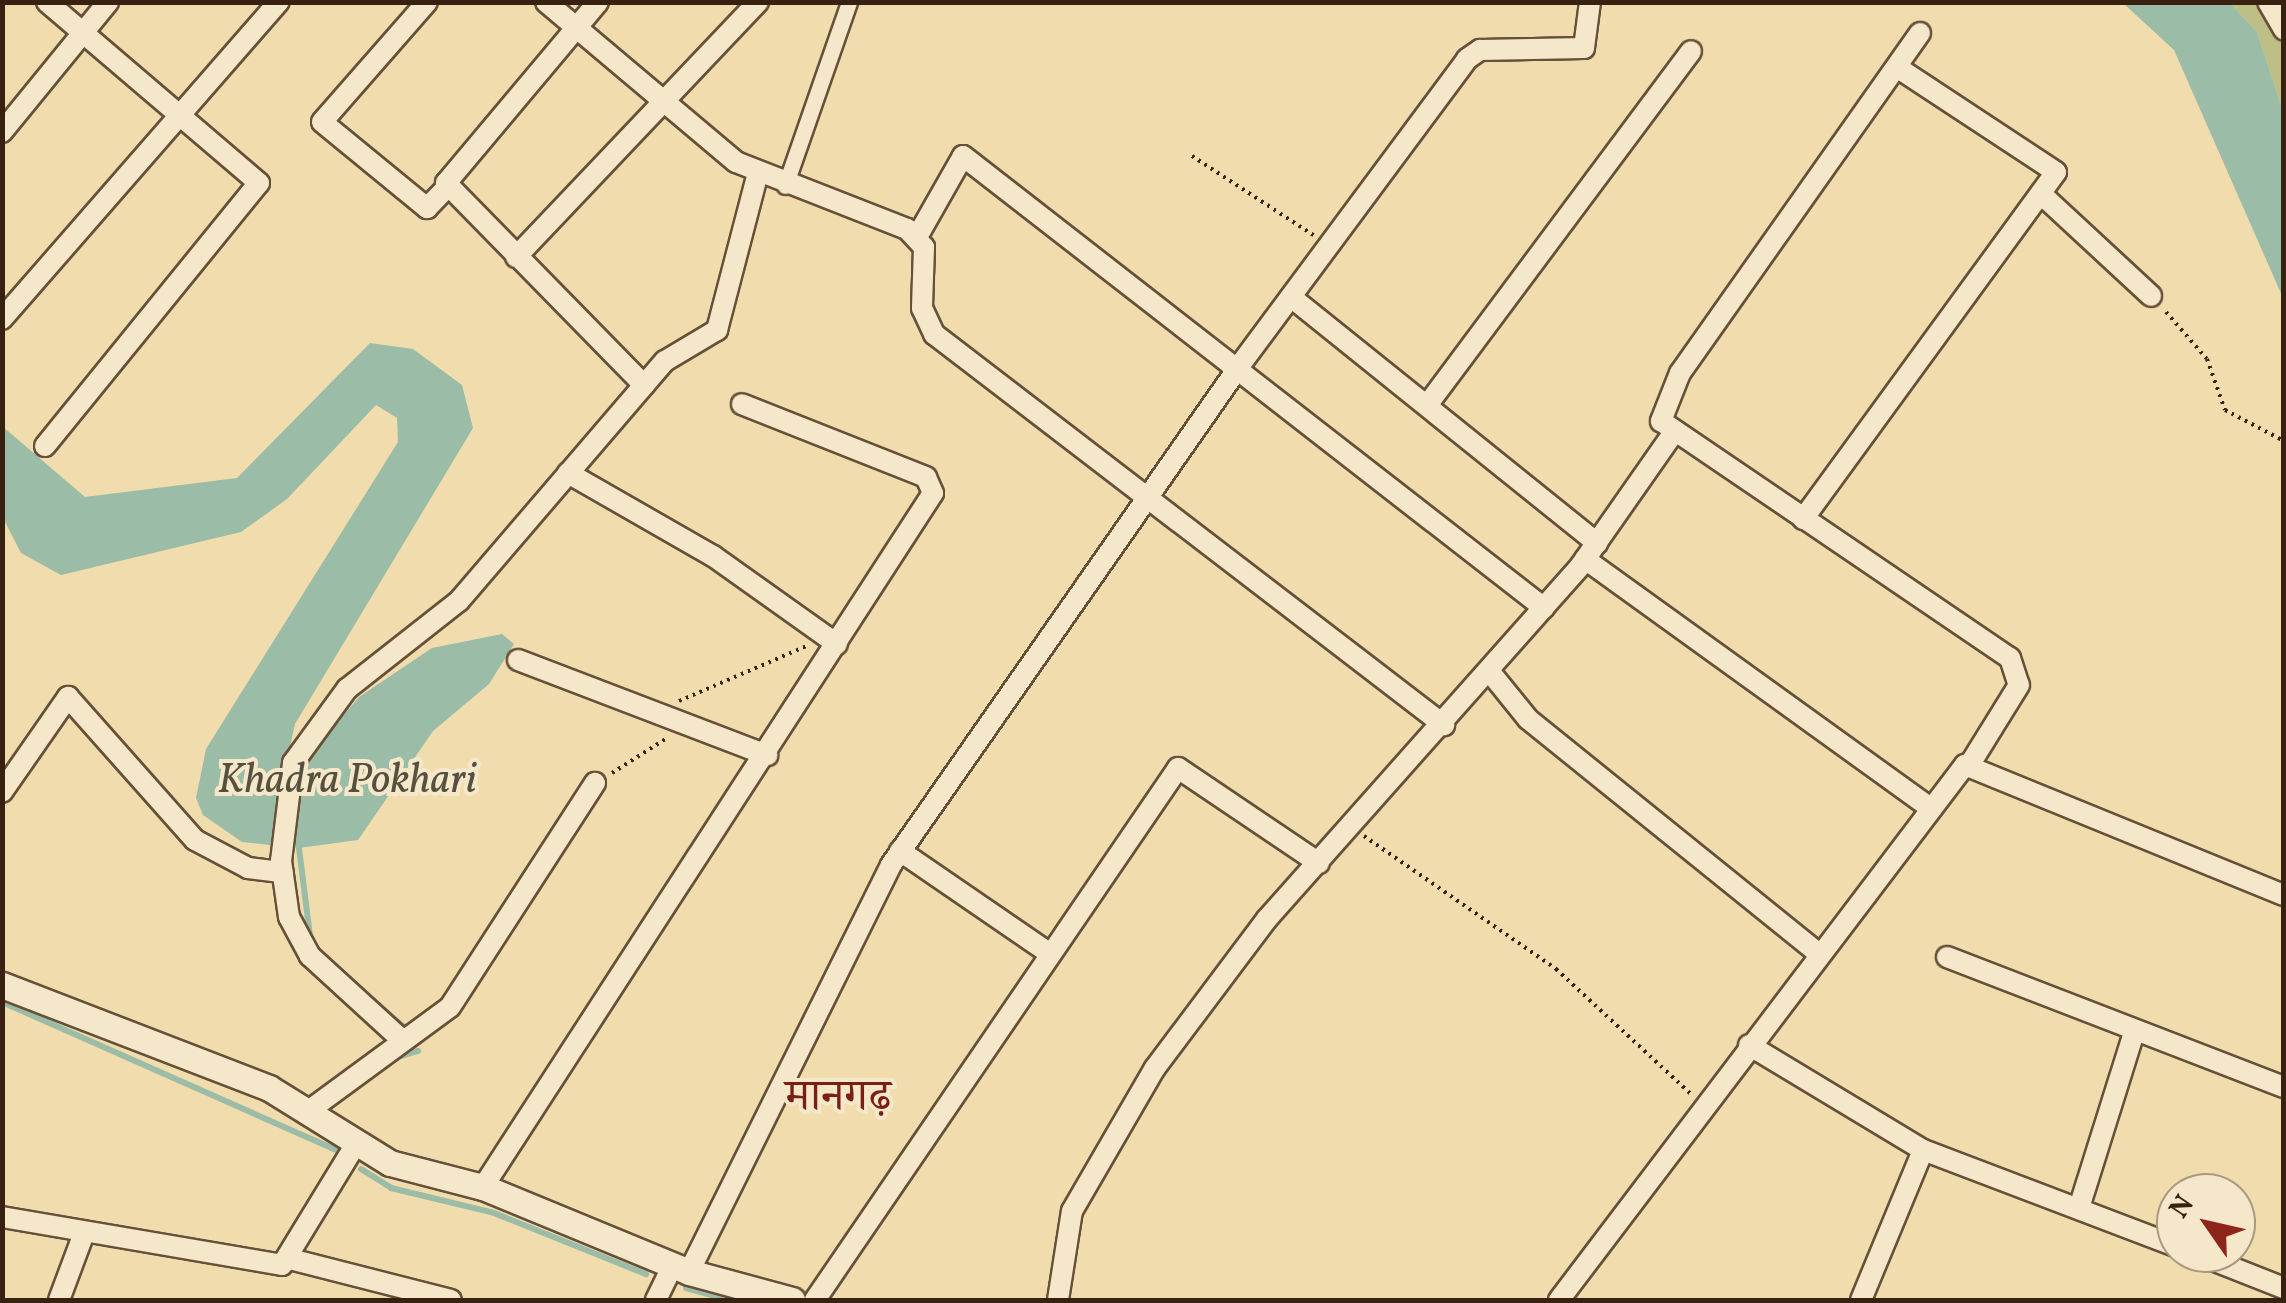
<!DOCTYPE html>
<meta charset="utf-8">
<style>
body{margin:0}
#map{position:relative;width:2286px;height:1303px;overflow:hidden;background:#f0dcad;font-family:Vollkorn,"Noto Serif Devanagari",serif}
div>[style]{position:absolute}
.green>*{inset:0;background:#bebf86}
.water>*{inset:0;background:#9bbca6}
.stream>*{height:6px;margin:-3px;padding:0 3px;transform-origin:3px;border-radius:3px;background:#9bbca6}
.path>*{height:4px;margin-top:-2px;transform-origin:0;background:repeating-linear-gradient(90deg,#392111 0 2.5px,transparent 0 7.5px)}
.roads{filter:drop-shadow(2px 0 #675038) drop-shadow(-2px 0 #675038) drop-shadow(0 2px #675038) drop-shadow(0 -2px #675038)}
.pedestrian>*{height:15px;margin:-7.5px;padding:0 7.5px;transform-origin:7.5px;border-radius:7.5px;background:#f5e8ca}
.minor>*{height:20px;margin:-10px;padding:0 10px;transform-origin:10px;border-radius:10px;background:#f5e8ca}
.tertiary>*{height:25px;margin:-12.5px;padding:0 12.5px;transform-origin:12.5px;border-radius:12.5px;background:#f5e8ca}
span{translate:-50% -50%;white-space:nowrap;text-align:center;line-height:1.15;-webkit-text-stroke:8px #f5e8ca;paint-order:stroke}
.water-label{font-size:42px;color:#56503e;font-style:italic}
.quarter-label{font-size:45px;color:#7a1f14}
.frame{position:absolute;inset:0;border:5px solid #392111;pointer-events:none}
.north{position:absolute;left:2156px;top:1173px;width:100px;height:100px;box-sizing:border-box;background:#f5e8ca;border:2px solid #aa9880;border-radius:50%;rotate:304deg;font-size:28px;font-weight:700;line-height:40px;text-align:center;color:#392111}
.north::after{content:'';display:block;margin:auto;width:35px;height:45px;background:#8f2418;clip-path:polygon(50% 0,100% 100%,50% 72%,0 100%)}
</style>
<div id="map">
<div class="green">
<div style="clip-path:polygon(2230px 3px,2268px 3px,2283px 30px,2283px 111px,2257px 32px)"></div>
</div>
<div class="water">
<div style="clip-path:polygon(2123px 3px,2230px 3px,2257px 32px,2283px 111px,2283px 298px,2174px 50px)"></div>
<div style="clip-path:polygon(370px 343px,413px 349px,462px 385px,473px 428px,295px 724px,277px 805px,289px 815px,299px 808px,311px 753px,359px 697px,432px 648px,502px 634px,514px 644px,489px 684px,433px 731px,358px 840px,299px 848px,242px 842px,203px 815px,196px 798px,206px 749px,398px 442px,397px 418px,376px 405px,287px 499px,241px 532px,61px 575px,21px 553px,3px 518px,2px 426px,85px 497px,237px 478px)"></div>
</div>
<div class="stream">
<div style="left:299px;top:848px;width:89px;rotate:82.9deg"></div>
<div style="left:374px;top:1001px;width:43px;rotate:41.2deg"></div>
<div style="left:2px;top:1002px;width:368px;rotate:23.9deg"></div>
<div style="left:395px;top:1058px;width:24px;rotate:-17deg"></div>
<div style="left:361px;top:1169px;width:36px;rotate:32deg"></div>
<div style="left:391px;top:1188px;width:106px;rotate:13.6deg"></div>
<div style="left:494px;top:1213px;width:164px;rotate:21.9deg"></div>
<div style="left:686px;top:1288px;width:46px;rotate:15.3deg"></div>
</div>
<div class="path">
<div style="left:1192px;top:156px;width:145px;rotate:33.1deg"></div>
<div style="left:2166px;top:312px;width:62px;rotate:48.9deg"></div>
<div style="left:2207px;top:359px;width:54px;rotate:70.6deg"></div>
<div style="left:2225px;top:410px;width:67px;rotate:27.7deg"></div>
<div style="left:679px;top:701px;width:139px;rotate:-23.3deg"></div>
<div style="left:612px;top:773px;width:65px;rotate:-32.5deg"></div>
<div style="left:1364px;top:836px;width:234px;rotate:34.7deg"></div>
<div style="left:1556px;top:969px;width:185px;rotate:42.8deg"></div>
</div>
<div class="roads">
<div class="pedestrian">
<div style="left:785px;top:186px;width:195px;rotate:-70.8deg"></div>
</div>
<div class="minor">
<div style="left:427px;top:2px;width:159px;rotate:131.2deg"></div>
<div style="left:322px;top:122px;width:136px;rotate:39.3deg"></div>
<div style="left:427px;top:208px;width:28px;rotate:-46deg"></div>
<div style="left:546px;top:2px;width:248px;rotate:40.1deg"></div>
<div style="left:736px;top:162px;width:184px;rotate:21.4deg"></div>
<div style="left:907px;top:229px;width:25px;rotate:47deg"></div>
<div style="left:924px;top:247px;width:61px;rotate:91.9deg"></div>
<div style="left:922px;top:308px;width:29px;rotate:65deg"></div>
<div style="left:934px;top:334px;width:643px;rotate:37.48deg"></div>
<div style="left:598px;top:2px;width:236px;rotate:130deg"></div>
<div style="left:446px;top:183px;width:283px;rotate:45.6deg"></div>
<div style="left:2268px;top:2px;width:32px;rotate:60deg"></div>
<div style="left:1920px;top:33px;width:416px;rotate:125.2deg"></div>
<div style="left:1680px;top:373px;width:52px;rotate:111.6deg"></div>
<div style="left:1661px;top:421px;width:422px;rotate:34.2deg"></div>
<div style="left:2010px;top:658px;width:28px;rotate:72deg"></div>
<div style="left:2019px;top:685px;width:93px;rotate:121.8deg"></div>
<div style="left:2px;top:132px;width:168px;rotate:-50.8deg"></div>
<div style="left:2041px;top:194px;width:150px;rotate:42.8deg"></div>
<div style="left:917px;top:237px;width:93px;rotate:-60.4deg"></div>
<div style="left:963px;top:156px;width:736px;rotate:37.88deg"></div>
<div style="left:516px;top:257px;width:352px;rotate:-46.5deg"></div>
<div style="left:1291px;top:297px;width:393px;rotate:38.8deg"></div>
<div style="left:2px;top:319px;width:421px;rotate:-48.9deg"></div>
<div style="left:1428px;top:404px;width:440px;rotate:-53.3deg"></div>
<div style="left:45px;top:446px;width:339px;rotate:-50.9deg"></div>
<div style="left:259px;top:183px;width:279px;rotate:-139.5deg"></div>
<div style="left:568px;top:473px;width:167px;rotate:29.8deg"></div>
<div style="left:713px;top:556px;width:152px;rotate:35.4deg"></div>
<div style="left:1803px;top:519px;width:429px;rotate:-53.9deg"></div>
<div style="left:2056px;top:172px;width:187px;rotate:-146.6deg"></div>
<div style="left:1585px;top:559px;width:423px;rotate:35.8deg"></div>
<div style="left:518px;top:660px;width:267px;rotate:20.9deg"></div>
<div style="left:1490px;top:672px;width:60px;rotate:51deg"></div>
<div style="left:1528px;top:719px;width:373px;rotate:38.9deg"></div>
<div style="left:2px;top:792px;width:116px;rotate:-55.2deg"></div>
<div style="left:68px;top:697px;width:191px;rotate:48.4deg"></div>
<div style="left:195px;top:840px;width:60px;rotate:27.8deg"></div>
<div style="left:248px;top:868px;width:35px;rotate:7deg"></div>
<div style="left:900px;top:851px;width:181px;rotate:34.4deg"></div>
<div style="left:1947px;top:957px;width:361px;rotate:21.1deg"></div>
<div style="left:402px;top:1040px;width:125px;rotate:-137.6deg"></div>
<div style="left:310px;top:956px;width:44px;rotate:-118.3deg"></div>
<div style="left:289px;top:917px;width:57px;rotate:-98.1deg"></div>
<div style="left:281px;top:861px;width:99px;rotate:-83deg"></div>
<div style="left:293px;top:763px;width:92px;rotate:-53.9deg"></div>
<div style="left:347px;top:689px;width:142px;rotate:-38.2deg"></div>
<div style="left:459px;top:601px;width:316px;rotate:-49.4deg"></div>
<div style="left:665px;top:361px;width:61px;rotate:-30.8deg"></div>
<div style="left:717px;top:330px;width:162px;rotate:-75.4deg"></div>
<div style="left:1749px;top:1045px;width:203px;rotate:31.1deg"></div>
<div style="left:1923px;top:1150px;width:271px;rotate:20.8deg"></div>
<div style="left:307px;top:1112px;width:177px;rotate:-36.3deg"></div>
<div style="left:450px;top:1007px;width:267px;rotate:-57.1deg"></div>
<div style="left:483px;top:1187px;width:827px;rotate:-57.04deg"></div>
<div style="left:933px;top:493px;width:17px;rotate:-114deg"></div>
<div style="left:926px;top:477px;width:198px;rotate:-158.4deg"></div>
<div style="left:2079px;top:1208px;width:184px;rotate:-72.6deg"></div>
<div style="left:2px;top:1217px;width:284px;rotate:9.7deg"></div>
<div style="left:282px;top:1265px;width:144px;rotate:-58.6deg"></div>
<div style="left:2195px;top:1253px;width:96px;rotate:21.5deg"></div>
<div style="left:290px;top:1259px;width:166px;rotate:14.3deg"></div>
<div style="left:689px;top:1272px;width:454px;rotate:-63.6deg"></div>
<div style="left:891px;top:865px;width:610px;rotate:-55.08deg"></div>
<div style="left:1240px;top:365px;width:381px;rotate:-53.4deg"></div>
<div style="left:1467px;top:59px;width:16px;rotate:-35deg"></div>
<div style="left:1480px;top:50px;width:104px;rotate:-1.1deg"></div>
<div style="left:1584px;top:48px;width:46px;rotate:-82.6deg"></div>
<div style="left:59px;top:1300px;width:72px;rotate:-69.5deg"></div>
<div style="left:656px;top:1300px;width:39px;rotate:-64deg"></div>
<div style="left:815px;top:1300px;width:644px;rotate:-55.69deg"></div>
<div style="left:1178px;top:768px;width:170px;rotate:34deg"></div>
<div style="left:1058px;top:1300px;width:90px;rotate:-81.1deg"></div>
<div style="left:1072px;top:1211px;width:165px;rotate:-59.9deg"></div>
<div style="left:1155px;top:1068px;width:186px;rotate:-53.1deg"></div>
<div style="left:1267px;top:919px;width:473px;rotate:-48.4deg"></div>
<div style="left:1581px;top:565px;width:159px;rotate:-55deg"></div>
<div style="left:1559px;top:1300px;width:672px;rotate:-52.81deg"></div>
<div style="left:1965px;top:765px;width:344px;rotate:22.2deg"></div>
<div style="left:1861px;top:1300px;width:162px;rotate:-67.5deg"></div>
</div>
<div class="tertiary">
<div style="left:2px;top:985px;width:286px;rotate:21.1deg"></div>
<div style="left:269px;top:1088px;width:142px;rotate:31.8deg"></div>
<div style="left:390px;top:1163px;width:96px;rotate:14.5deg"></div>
<div style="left:483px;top:1187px;width:223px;rotate:22.4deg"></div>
<div style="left:689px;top:1272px;width:107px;rotate:15.2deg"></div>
</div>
</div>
<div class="water-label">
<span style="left:347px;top:782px">Khadra Pokhari</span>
</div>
<div class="quarter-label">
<span style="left:838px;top:1099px">मानगढ़</span>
</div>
<div class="frame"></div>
<div class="north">N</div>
</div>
